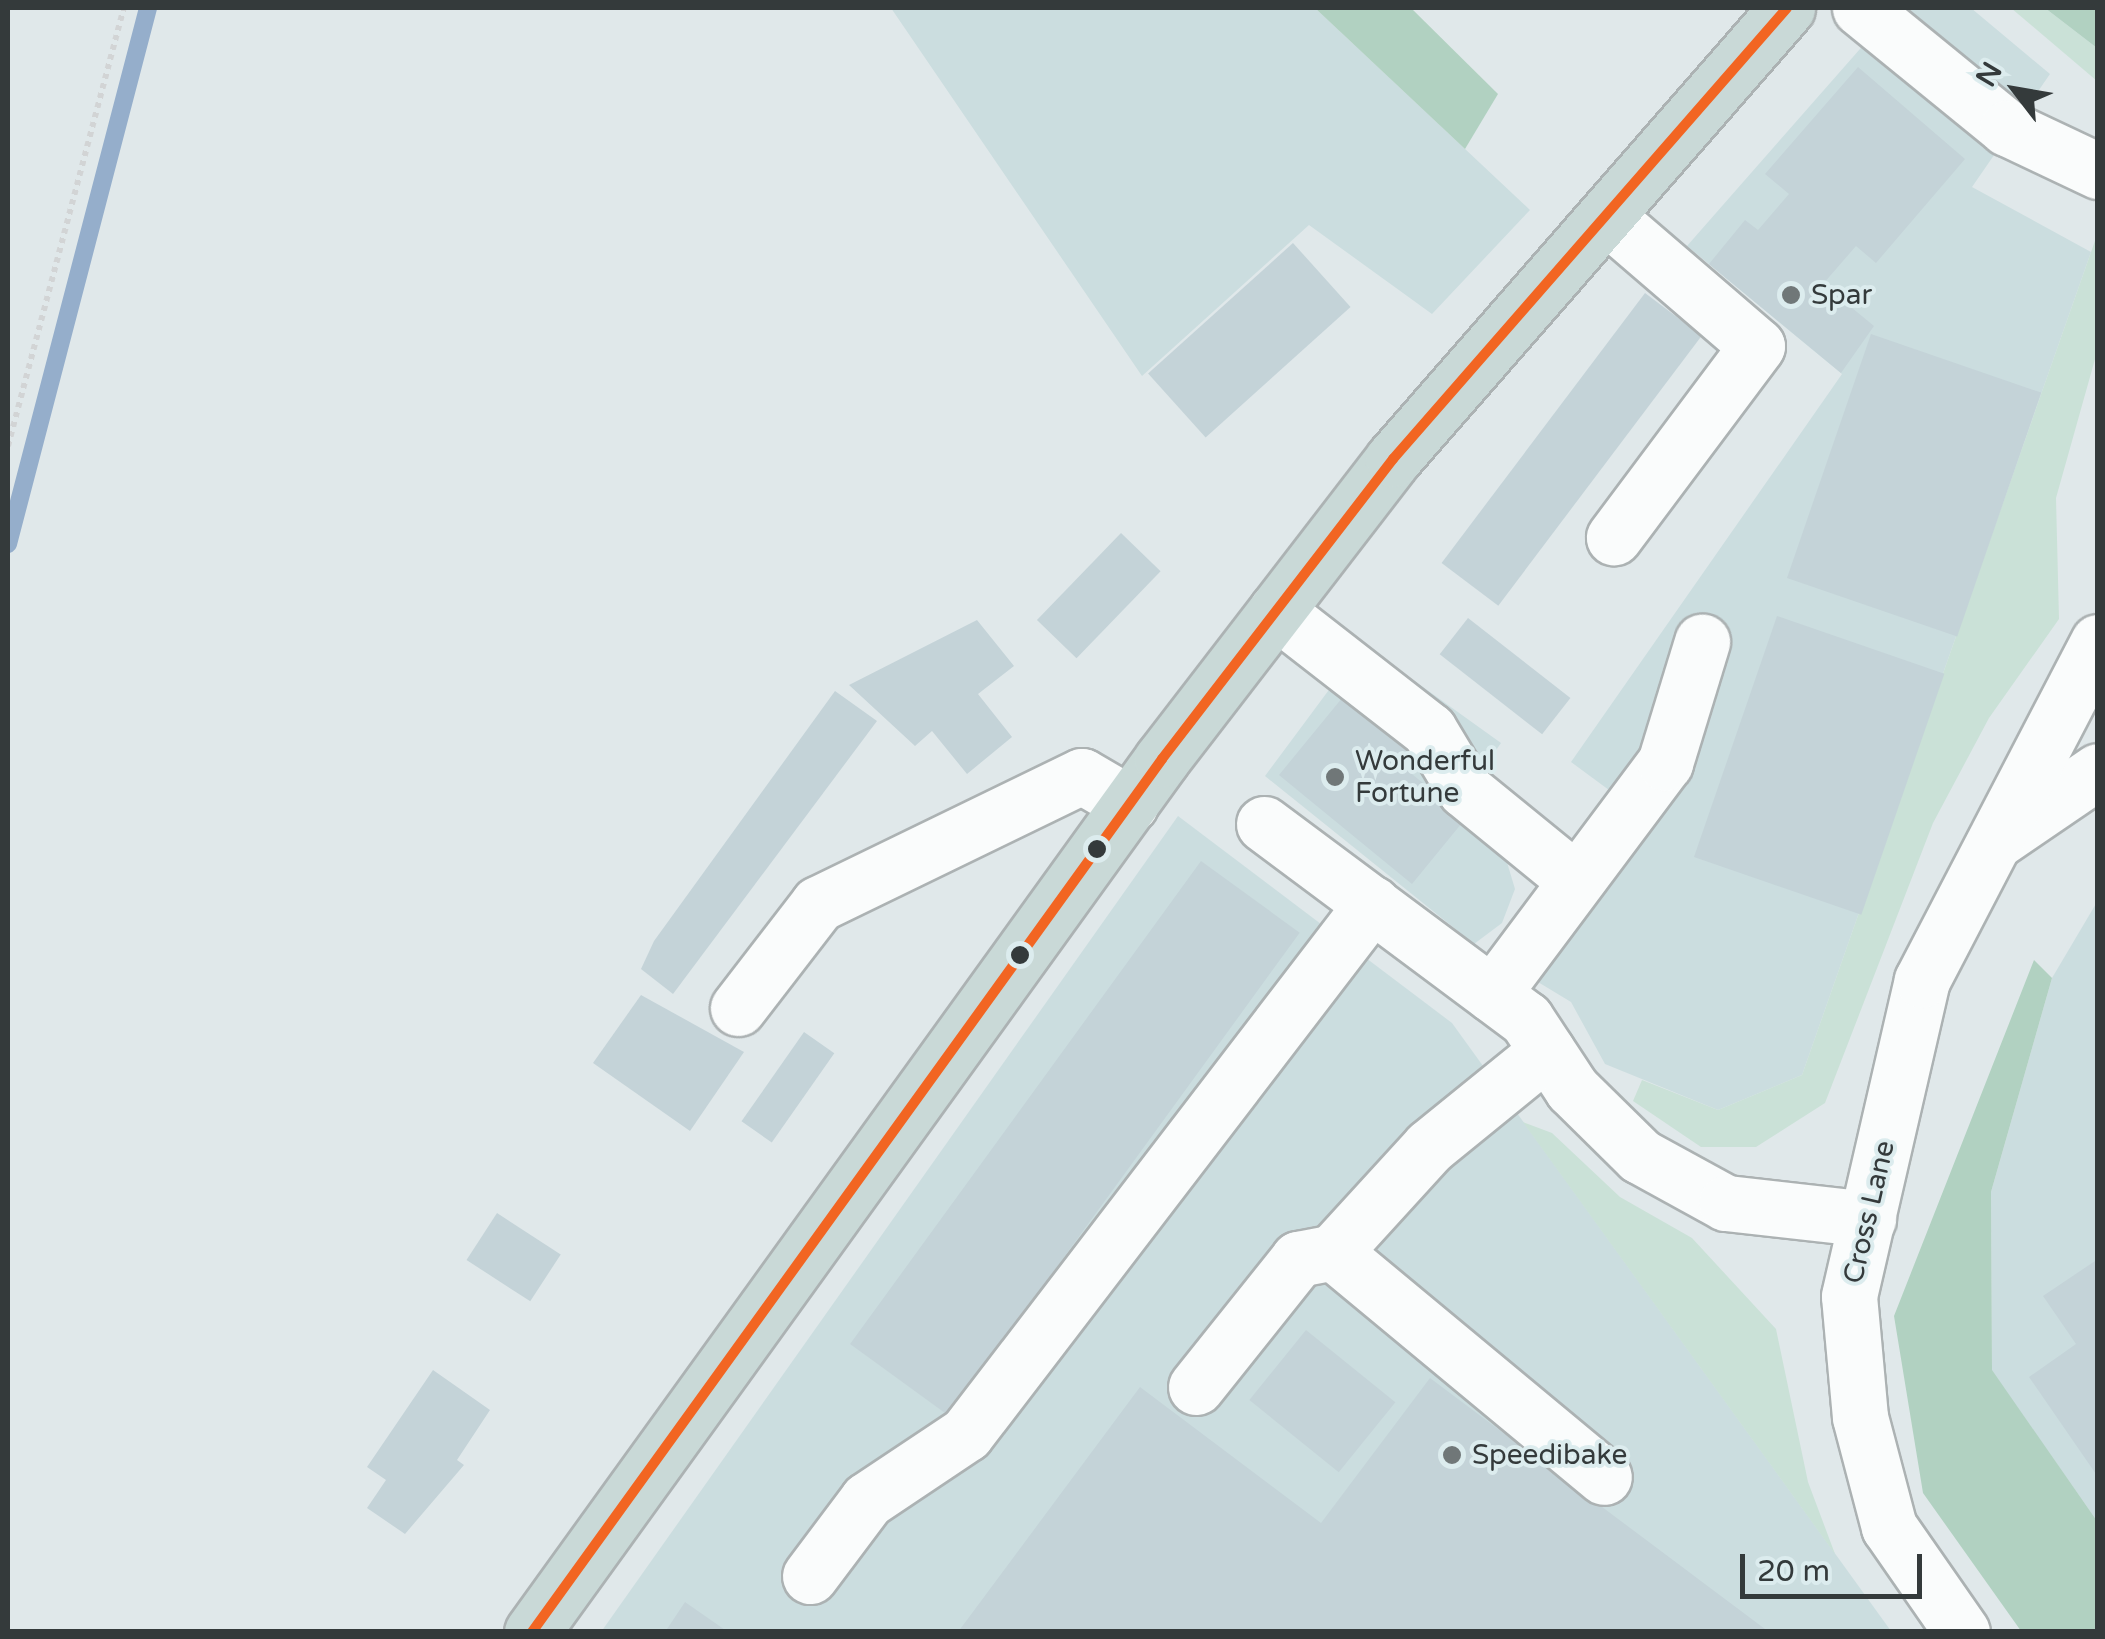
<!DOCTYPE html>
<style>
body{margin:0}
#map{position:relative;width:2105px;height:1639px;overflow:hidden;background:#e0e8ea;font-family:"Varela Round",sans-serif}
div>[style]{position:absolute}
.built>*{inset:0;background:#cbdddf}
.green>*{inset:0;background:#cae1d7}
.forest>*{inset:0;background:#b1d1c1}
.stream>*{height:18px;margin:-9px;padding:0 9px;transform-origin:9px;border-radius:9px;background:#95aecb}
.building>*{inset:0;background:#c4d3d8;transform-origin:0 0}
.path>*{height:6px;margin-top:-3px;transform-origin:0;background:repeating-linear-gradient(90deg,#d2d4d5 0 5px,transparent 0 10px)}
.roads{filter:drop-shadow(2px 0 #acb2b3) drop-shadow(-2px 0 #acb2b3) drop-shadow(0 2px #acb2b3) drop-shadow(0 -2px #acb2b3)}
.minor>*{height:55px;margin:-27.5px;padding:0 27.5px;transform-origin:27.5px;border-radius:27.5px;background:#fafcfc}
.highway>*{height:55px;margin:-27.5px;padding:0 27.5px;transform-origin:27.5px;border-radius:27.5px;background:#c9d9d7}
.bus-1>*{height:10px;margin:-5px;padding:0 5px;transform-origin:5px;border-radius:5px;background:#f26522}
.dots>*{width:28px;height:28px;translate:-50% -50%;box-sizing:border-box;border:5px solid #dcecee;border-radius:50%}
span{translate:-50% -50%;white-space:nowrap;text-align:center;line-height:1.15;-webkit-text-stroke:8px #dcecee;paint-order:stroke}
.poi-label{font-size:28px;color:#343a3b}
.left{translate:0 -50%;text-align:left}
.street-label{font-size:28px;color:#343a3b}
.frame{position:absolute;inset:0;border:10px solid #343a3b;pointer-events:none}
.north{position:absolute;left:1965px;top:40px;width:100px;height:100px;-webkit-text-stroke:8px #dcecee;paint-order:stroke;rotate:301deg;font-size:28px;font-weight:700;line-height:40px;text-align:center;color:#343a3b}
.north::after{content:'';display:block;margin:auto;width:35px;height:45px;background:#343a3b;clip-path:polygon(50% 0,100% 100%,50% 72%,0 100%)}
.scale{position:absolute;left:1740px;top:1554px;width:182px;height:45px;box-sizing:border-box;border:5px solid #343a3b;border-top:0;padding-left:12px;font-size:30px;line-height:35px;white-space:nowrap;color:#343a3b;-webkit-text-stroke:8px #dcecee;paint-order:stroke}
</style>
<div id="map">
<div class="built">
<div style="clip-path:polygon(891px 8px,1315px 8px,1530px 210px,1432px 314px,1309px 225px,1142px 376px)"></div>
<div style="clip-path:polygon(1896px 8px,1971px 8px,2050px 74px,1972px 187px,2091px 252px,1802px 1075px,1718px 1110px,1605px 1064px,1571px 1002px,1533px 979px,1651px 821px,1571px 762px,1842px 374px,1687px 246px)"></div>
<div style="clip-path:polygon(1363px 644px,1501px 743px,1476px 779px,1533px 818px,1506px 859px,1515px 889px,1502px 923px,1474px 944px,1265px 776px)"></div>
<div style="clip-path:polygon(1178px 816px,1452px 1023px,1891px 1631px,601px 1632px)"></div>
<div style="clip-path:polygon(2097px 902px,2097px 1521px,1992px 1371px,1991px 1192px,2052px 978px)"></div>
</div>
<div class="green">
<div style="clip-path:polygon(2011px 8px,2045px 8px,2097px 48px,2097px 81px)"></div>
<div style="clip-path:polygon(2097px 235px,2097px 352px,2056px 498px,2059px 619px,1989px 718px,1933px 823px,1825px 1103px,1756px 1147px,1701px 1147px,1633px 1101px,1642px 1080px,1718px 1110px,1802px 1075px)"></div>
<div style="clip-path:polygon(1523px 1122px,1552px 1133px,1620px 1197px,1692px 1238px,1776px 1329px,1808px 1482px,1835px 1554px)"></div>
</div>
<div class="forest">
<div style="clip-path:polygon(1315px 8px,1411px 8px,1498px 94px,1465px 149px)"></div>
<div style="clip-path:polygon(2045px 8px,2097px 8px,2097px 48px)"></div>
<div style="clip-path:polygon(2034px 960px,2052px 978px,1991px 1192px,1992px 1370px,2097px 1521px,2097px 1631px,2021px 1631px,1923px 1493px,1894px 1316px)"></div>
</div>
<div class="stream">
<div style="left:8px;top:544px;width:554px;rotate:-75.36deg"></div>
</div>
<div class="building">
<div style="clip-path:polygon(1858px 67px,1965px 159px,1876px 263px,1856px 246px,1823px 284px,1874px 326px,1841px 373px,1709px 264px,1745px 220px,1758px 230px,1789px 194px,1765px 174px)"></div>
<div style="left:1293px;top:243px;width:86px;height:195px;rotate:48deg"></div>
<div style="left:1645px;top:293px;width:71px;height:338px;rotate:37deg"></div>
<div style="left:1871px;top:334px;width:180px;height:258px;rotate:19deg"></div>
<div style="left:1121px;top:533px;width:55px;height:121px;rotate:44deg"></div>
<div style="left:1777px;top:616px;width:177px;height:255px;rotate:19deg"></div>
<div style="left:1468px;top:618px;width:130px;height:46px;rotate:38deg"></div>
<div style="clip-path:polygon(977px 620px,1014px 666px,978px 694px,1012px 737px,967px 774px,932px 731px,915px 746px,849px 685px)"></div>
<div style="clip-path:polygon(835px 691px,877px 721px,673px 994px,641px 969px,654px 941px)"></div>
<div style="clip-path:polygon(1347px 692px,1417px 748px,1402px 766px,1466px 818px,1412px 884px,1279px 775px)"></div>
<div style="left:1201px;top:861px;width:122px;height:597px;rotate:36deg"></div>
<div style="clip-path:polygon(641px 995px,744px 1052px,690px 1131px,593px 1063px)"></div>
<div style="left:804px;top:1032px;width:37px;height:109px;rotate:35deg"></div>
<div style="left:497px;top:1213px;width:76px;height:56px;rotate:33deg"></div>
<div style="clip-path:polygon(2098px 1259px,2098px 1477px,2029px 1377px,2076px 1344px,2043px 1296px)"></div>
<div style="left:1306px;top:1330px;width:115px;height:90px;rotate:39deg"></div>
<div style="clip-path:polygon(433px 1370px,490px 1410px,457px 1460px,464px 1465px,405px 1534px,367px 1508px,386px 1480px,367px 1467px)"></div>
<div style="clip-path:polygon(1430px 1378px,1769px 1632px,958px 1632px,1140px 1387px,1321px 1523px)"></div>
<div style="clip-path:polygon(685px 1602px,728px 1632px,665px 1632px)"></div>
</div>
<div class="path">
<div style="left:8px;top:446px;width:453px;rotate:-75.2deg"></div>
</div>
<div class="roads">
<div class="minor">
<div style="left:1860px;top:8px;width:190px;rotate:39.2deg"></div>
<div style="left:2007px;top:128px;width:101px;rotate:25.3deg"></div>
<div style="left:1606px;top:216px;width:199px;rotate:40.7deg"></div>
<div style="left:1757px;top:346px;width:239px;rotate:126.8deg"></div>
<div style="left:1276px;top:611px;width:194px;rotate:37.9deg"></div>
<div style="left:1429px;top:730px;width:70px;rotate:59deg"></div>
<div style="left:1465px;top:790px;width:141px;rotate:39.2deg"></div>
<div style="left:1264px;top:824px;width:327px;rotate:36.7deg"></div>
<div style="left:1526px;top:1019px;width:84px;rotate:56.7deg"></div>
<div style="left:1572px;top:1089px;width:95px;rotate:44.6deg"></div>
<div style="left:1640px;top:1156px;width:98px;rotate:28.7deg"></div>
<div style="left:1726px;top:1203px;width:143px;rotate:6.4deg"></div>
<div style="left:1997px;top:840px;width:122px;rotate:-34.3deg"></div>
<div style="left:1492px;top:994px;width:289px;rotate:-53.2deg"></div>
<div style="left:1665px;top:763px;width:127px;rotate:-73deg"></div>
<div style="left:738px;top:1008px;width:131px;rotate:-52.4deg"></div>
<div style="left:818px;top:904px;width:293px;rotate:-25.9deg"></div>
<div style="left:1082px;top:776px;width:56px;rotate:30.3deg"></div>
<div style="left:1547px;top:1051px;width:152px;rotate:140.9deg"></div>
<div style="left:1429px;top:1147px;width:142px;rotate:132.4deg"></div>
<div style="left:1333px;top:1252px;width:352px;rotate:39.7deg"></div>
<div style="left:1196px;top:1387px;width:164px;rotate:-51.4deg"></div>
<div style="left:1298px;top:1259px;width:36px;rotate:-11deg"></div>
<div style="left:810px;top:1576px;width:95px;rotate:-53.1deg"></div>
<div style="left:867px;top:1500px;width:119px;rotate:-33.7deg"></div>
<div style="left:966px;top:1434px;width:668px;rotate:-52.55deg"></div>
<div style="left:1962px;top:1632px;width:128px;rotate:-124.8deg"></div>
<div style="left:1889px;top:1527px;width:114px;rotate:-104.8deg"></div>
<div style="left:1860px;top:1417px;width:121px;rotate:-95.2deg"></div>
<div style="left:1849px;top:1296px;width:324px;rotate:-77deg"></div>
<div style="left:1922px;top:980px;width:381px;rotate:-62.5deg"></div>
</div>
<div class="highway">
<div style="left:532px;top:1632px;width:1077px;rotate:-54.18deg"></div>
<div style="left:1162px;top:759px;width:379px;rotate:-52.4deg"></div>
<div style="left:1393px;top:459px;width:599px;rotate:-48.86deg"></div>
</div>
</div>
<div class="bus-1">
<div style="left:532px;top:1632px;width:1077px;rotate:-54.18deg"></div>
<div style="left:1162px;top:759px;width:379px;rotate:-52.4deg"></div>
<div style="left:1393px;top:459px;width:599px;rotate:-48.86deg"></div>
</div>
<div class="dots">
<div style="left:1791px;top:295px;background:#707778"></div>
<div style="left:1335px;top:777px;background:#707778"></div>
<div style="left:1097px;top:849px;background:#343a3b"></div>
<div style="left:1020px;top:955px;background:#343a3b"></div>
<div style="left:1452px;top:1455px;background:#707778"></div>
</div>
<div class="poi-label">
<span class="left" style="left:1811px;top:295px">Spar</span>
<span class="left" style="left:1355px;top:777px">Wonderful<br>Fortune</span>
<span class="left" style="left:1472px;top:1455px">Speedibake</span>
</div>
<div class="street-label">
<span style="left:1869px;top:1212px;rotate:-77deg">Cross Lane</span>
</div>
<div class="frame"></div>
<div class="north">N</div>
<div class="scale">20 m</div>
</div>
